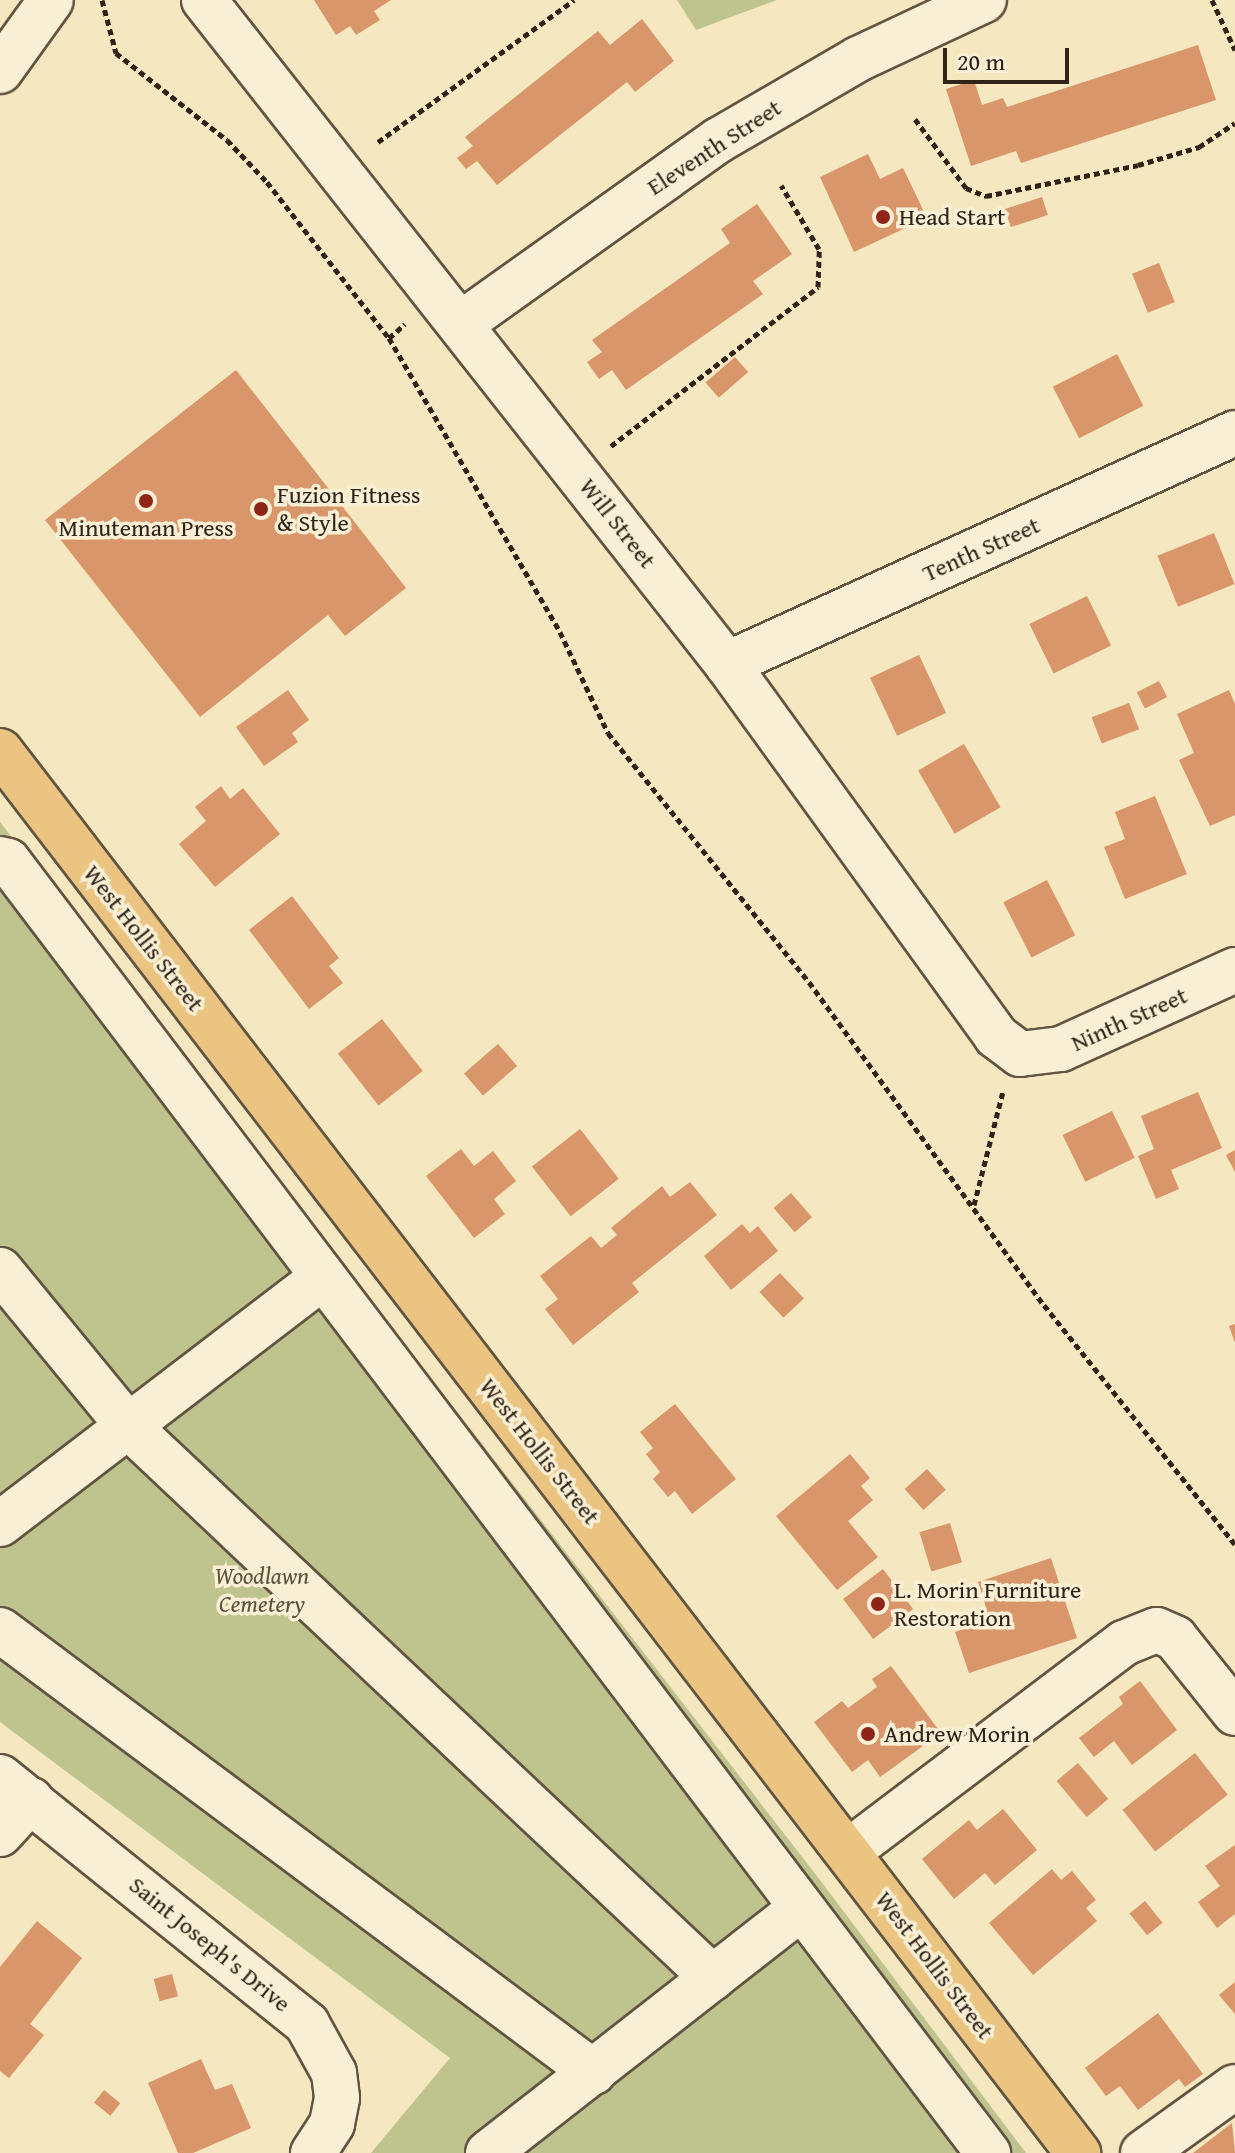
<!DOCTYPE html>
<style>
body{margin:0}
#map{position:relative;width:1235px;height:2153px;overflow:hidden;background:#f5e7bf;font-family:"Gentium Book Plus",serif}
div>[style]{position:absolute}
.green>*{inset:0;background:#bfc48f}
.building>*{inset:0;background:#d8966a;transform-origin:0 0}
.path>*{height:5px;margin-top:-2.5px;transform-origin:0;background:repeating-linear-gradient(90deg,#312317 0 6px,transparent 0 10px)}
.roads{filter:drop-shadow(2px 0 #625441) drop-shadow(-2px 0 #625441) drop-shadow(0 2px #625441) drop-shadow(0 -2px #625441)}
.minor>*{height:44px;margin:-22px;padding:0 22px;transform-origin:22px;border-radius:22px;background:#f8efd5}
.major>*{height:44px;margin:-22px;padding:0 22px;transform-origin:22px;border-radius:22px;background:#eac480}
.dots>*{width:22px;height:22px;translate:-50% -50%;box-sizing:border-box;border:4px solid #f8efd5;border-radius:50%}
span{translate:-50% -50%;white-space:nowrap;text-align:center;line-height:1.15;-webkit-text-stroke:7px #f8efd5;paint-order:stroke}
.street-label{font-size:24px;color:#312317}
.poi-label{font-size:24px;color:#312317}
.left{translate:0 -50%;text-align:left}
.park-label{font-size:24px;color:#5c533b;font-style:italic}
.scale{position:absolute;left:943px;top:48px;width:126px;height:36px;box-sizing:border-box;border:4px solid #312317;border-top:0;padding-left:10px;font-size:24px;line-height:28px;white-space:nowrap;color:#312317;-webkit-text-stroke:6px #f8efd5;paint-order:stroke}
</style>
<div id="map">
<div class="green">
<div style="clip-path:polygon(677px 0,777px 0,696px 30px)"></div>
<div style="clip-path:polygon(0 822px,820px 1880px,1026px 2153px,371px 2153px,450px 2058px,0 1722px)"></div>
</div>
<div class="building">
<div style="clip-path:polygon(314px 0,391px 0,374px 11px,380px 20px,356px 35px,350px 26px,336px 35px)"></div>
<div style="clip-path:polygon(642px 19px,674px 61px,635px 92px,627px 82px,497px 185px,477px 161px,466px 169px,457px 158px,473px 146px,465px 137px,598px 31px,610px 45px)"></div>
<div style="clip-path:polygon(1198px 45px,1216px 100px,1021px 163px,1016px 151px,971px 166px,946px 89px,974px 80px,982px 105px,1003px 98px,1007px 107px)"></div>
<div style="clip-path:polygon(868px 154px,880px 179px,903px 168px,927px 218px,854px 252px,820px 177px)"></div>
<div style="left:1042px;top:197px;width:19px;height:39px;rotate:72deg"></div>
<div style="clip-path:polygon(757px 204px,792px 254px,753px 281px,763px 294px,626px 390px,612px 370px,599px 379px,587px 362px,602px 352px,592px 340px,730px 243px,721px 229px)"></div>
<div style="left:1159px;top:263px;width:42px;height:29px;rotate:68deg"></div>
<div style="left:1117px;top:354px;width:58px;height:72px;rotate:63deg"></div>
<div style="left:735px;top:357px;width:20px;height:39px;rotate:49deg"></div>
<div style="clip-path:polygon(236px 370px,406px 588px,345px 636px,328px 615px,200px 717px,45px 520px)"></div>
<div style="left:1214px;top:533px;width:55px;height:61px;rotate:68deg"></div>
<div style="left:1087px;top:596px;width:55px;height:64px;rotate:64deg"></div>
<div style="left:919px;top:655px;width:64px;height:54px;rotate:65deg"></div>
<div style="left:1159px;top:681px;width:18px;height:25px;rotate:63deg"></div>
<div style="clip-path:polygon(288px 690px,309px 720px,292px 733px,298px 742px,264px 766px,236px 727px)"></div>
<div style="clip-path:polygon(1229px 690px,1235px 704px,1235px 815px,1210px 826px,1179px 760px,1194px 753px,1177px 714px)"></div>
<div style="left:1129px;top:703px;width:28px;height:40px;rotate:69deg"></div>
<div style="left:964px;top:744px;width:73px;height:53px;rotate:60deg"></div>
<div style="clip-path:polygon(221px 786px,230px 799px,243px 788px,280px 834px,215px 887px,179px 844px,206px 821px,195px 807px)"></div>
<div style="clip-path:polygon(1155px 796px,1187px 874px,1125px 899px,1104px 847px,1125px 839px,1115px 812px)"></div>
<div style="left:1047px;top:880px;width:62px;height:49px;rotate:63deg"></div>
<div style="clip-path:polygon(292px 896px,339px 958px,329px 966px,343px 983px,309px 1009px,249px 930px)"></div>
<div style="left:382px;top:1019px;width:66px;height:56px;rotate:52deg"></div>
<div style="left:498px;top:1044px;width:29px;height:45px;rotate:49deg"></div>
<div style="clip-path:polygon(1198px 1092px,1222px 1148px,1171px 1170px,1179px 1189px,1156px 1199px,1138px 1156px,1154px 1149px,1141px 1116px)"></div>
<div style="left:1112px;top:1111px;width:52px;height:55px;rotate:64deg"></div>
<div style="left:580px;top:1129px;width:63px;height:61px;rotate:52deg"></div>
<div style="clip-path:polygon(461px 1149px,474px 1166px,493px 1151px,516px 1181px,494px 1199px,505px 1214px,474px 1238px,426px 1176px)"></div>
<div style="clip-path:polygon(1235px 1150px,1235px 1172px,1226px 1155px)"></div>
<div style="clip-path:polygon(690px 1182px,717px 1215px,632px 1283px,639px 1292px,573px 1345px,545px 1309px,558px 1299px,540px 1276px,591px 1236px,601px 1248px,617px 1235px,611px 1228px,662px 1186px,670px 1197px)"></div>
<div style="left:791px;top:1193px;width:32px;height:23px;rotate:49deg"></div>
<div style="clip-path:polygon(742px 1224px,750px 1233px,758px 1226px,778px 1251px,731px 1290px,704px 1256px)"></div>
<div style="left:780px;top:1273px;width:35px;height:28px;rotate:47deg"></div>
<div style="clip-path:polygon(1235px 1324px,1235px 1343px,1229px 1326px)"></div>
<div style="clip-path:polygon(675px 1404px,736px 1479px,692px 1514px,675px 1491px,668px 1497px,653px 1479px,660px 1472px,646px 1454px,653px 1448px,640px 1432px)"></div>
<div style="clip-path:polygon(850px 1454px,870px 1478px,861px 1486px,873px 1500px,848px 1521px,878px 1557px,837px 1590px,776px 1516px)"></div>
<div style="left:927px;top:1469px;width:28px;height:30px;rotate:48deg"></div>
<div style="left:950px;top:1523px;width:41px;height:32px;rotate:73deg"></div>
<div style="clip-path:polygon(1051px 1558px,1077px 1638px,969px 1673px,955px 1632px,990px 1620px,978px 1582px)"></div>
<div style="left:883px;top:1569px;width:50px;height:50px;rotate:53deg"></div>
<div style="clip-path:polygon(891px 1666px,941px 1733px,880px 1777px,868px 1760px,852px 1772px,814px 1722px,842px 1701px,848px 1708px,877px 1687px,872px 1679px)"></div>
<div style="clip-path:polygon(1140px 1681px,1177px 1730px,1132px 1765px,1114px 1741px,1094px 1757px,1079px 1738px,1123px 1704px,1119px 1697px)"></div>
<div style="left:1195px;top:1753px;width:53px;height:92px;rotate:52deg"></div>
<div style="left:1078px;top:1763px;width:47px;height:28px;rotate:50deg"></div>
<div style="clip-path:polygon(1003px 1809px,1037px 1850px,995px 1885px,985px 1873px,954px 1899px,922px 1859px,969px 1820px,977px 1830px)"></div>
<div style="clip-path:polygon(1235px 1845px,1235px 1914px,1217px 1928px,1198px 1902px,1220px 1886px,1205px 1866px)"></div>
<div style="clip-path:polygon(1052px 1869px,1061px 1880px,1072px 1871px,1096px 1900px,1086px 1908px,1097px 1921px,1033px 1975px,989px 1923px)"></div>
<div style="left:1145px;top:1901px;width:28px;height:20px;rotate:51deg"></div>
<div style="clip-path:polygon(37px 1921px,82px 1958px,30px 2024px,44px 2035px,9px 2078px,0 2071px,0 1967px)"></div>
<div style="left:172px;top:1974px;width:23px;height:19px;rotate:75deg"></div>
<div style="clip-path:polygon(1235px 1982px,1235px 2014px,1219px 1995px)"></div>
<div style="clip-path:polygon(1158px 2013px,1203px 2074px,1185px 2087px,1179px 2079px,1138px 2110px,1120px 2086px,1106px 2096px,1085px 2068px)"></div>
<div style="clip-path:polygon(201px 2059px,215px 2090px,232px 2084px,251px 2128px,193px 2153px,178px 2153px,148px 2083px)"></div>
<div style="left:104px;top:2090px;width:21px;height:16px;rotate:39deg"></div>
<div style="clip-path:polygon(1232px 2123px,1235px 2153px,1193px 2153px)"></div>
</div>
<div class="path">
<div style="left:102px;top:0;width:55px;rotate:75.2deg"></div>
<div style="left:116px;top:53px;width:141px;rotate:38.1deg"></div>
<div style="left:227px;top:140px;width:58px;rotate:46.4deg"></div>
<div style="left:267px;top:182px;width:198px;rotate:52deg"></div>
<div style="left:389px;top:338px;width:340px;rotate:59.8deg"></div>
<div style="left:560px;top:632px;width:112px;rotate:64.6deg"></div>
<div style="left:608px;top:733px;width:320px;rotate:51.1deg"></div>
<div style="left:809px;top:982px;width:399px;rotate:54deg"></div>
<div style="left:1044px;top:1305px;width:306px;rotate:51.4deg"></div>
<div style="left:1212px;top:0;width:55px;rotate:65.3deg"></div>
<div style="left:915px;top:119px;width:86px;rotate:53.5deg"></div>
<div style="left:966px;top:188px;width:22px;rotate:22deg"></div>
<div style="left:986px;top:196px;width:155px;rotate:-11.5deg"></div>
<div style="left:1138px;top:165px;width:64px;rotate:-16.4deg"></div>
<div style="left:1199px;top:147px;width:43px;rotate:-33.7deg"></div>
<div style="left:378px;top:142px;width:242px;rotate:-35.9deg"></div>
<div style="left:389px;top:338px;width:21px;rotate:-41deg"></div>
<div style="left:611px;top:446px;width:261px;rotate:-37.5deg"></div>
<div style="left:818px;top:287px;width:38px;rotate:-88deg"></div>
<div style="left:819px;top:249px;width:74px;rotate:-120.7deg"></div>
<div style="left:974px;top:1205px;width:118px;rotate:-75.7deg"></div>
</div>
<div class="roads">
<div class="minor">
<div style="left:204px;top:0;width:845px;rotate:51.77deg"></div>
<div style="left:727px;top:664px;width:459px;rotate:54.1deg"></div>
<div style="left:996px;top:1036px;width:30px;rotate:37deg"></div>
<div style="left:1020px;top:1054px;width:41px;rotate:-7deg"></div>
<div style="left:1061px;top:1049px;width:191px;rotate:-24.4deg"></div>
<div style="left:0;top:71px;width:87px;rotate:-54.3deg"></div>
<div style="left:462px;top:323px;width:315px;rotate:-35.5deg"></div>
<div style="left:719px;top:140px;width:161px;rotate:-30.2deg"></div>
<div style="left:858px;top:59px;width:139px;rotate:-25.1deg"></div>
<div style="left:727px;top:664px;width:558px;rotate:-24.45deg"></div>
<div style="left:0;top:859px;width:8px;rotate:14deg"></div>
<div style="left:8px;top:861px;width:1622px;rotate:52.82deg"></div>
<div style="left:0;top:1270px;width:202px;rotate:50.6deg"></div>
<div style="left:128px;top:1426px;width:804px;rotate:43.34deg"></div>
<div style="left:0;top:1524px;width:407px;rotate:-37.4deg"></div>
<div style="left:0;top:1630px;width:740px;rotate:36.7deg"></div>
<div style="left:0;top:1777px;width:394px;rotate:38.8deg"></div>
<div style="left:307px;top:2024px;width:56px;rotate:61.1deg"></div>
<div style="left:334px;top:2073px;width:25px;rotate:83deg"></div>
<div style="left:337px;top:2098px;width:26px;rotate:101deg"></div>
<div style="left:332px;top:2124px;width:35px;rotate:123deg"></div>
<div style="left:0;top:1834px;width:46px;rotate:-47.6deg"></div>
<div style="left:849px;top:1851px;width:345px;rotate:-37.1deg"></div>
<div style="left:1124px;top:1643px;width:35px;rotate:-22deg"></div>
<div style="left:1157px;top:1630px;width:20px;rotate:24deg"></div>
<div style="left:1175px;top:1638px;width:96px;rotate:51.3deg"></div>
<div style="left:488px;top:2153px;width:398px;rotate:-38deg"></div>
<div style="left:1143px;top:2153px;width:113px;rotate:-35.7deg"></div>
</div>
<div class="major">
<div style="left:0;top:751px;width:1769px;rotate:52.44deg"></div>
</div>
</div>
<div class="dots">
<div style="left:883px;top:217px;background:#8f2418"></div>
<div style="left:146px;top:501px;background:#8f2418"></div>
<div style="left:261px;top:509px;background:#8f2418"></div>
<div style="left:878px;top:1604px;background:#8f2418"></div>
<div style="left:868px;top:1734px;background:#8f2418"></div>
</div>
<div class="street-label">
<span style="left:714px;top:147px;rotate:-33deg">Eleventh Street</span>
<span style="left:618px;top:523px;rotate:52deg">Will Street</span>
<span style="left:981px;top:549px;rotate:-24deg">Tenth Street</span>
<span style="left:144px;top:938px;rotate:52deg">West Hollis Street</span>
<span style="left:1129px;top:1019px;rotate:-24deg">Ninth Street</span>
<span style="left:540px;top:1451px;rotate:52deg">West Hollis Street</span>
<span style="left:210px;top:1944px;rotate:39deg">Saint Joseph's Drive</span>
<span style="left:935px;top:1965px;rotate:53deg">West Hollis Street</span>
</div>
<div class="poi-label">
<span class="left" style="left:899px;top:217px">Head Start</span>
<span class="left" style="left:277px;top:509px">Fuzion Fitness<br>&amp; Style</span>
<span style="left:146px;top:528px">Minuteman Press</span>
<span class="left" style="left:894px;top:1604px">L. Morin Furniture<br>Restoration</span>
<span class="left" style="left:884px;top:1734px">Andrew Morin</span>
</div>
<div class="park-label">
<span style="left:262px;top:1590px">Woodlawn<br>Cemetery</span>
</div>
<div class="scale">20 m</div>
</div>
